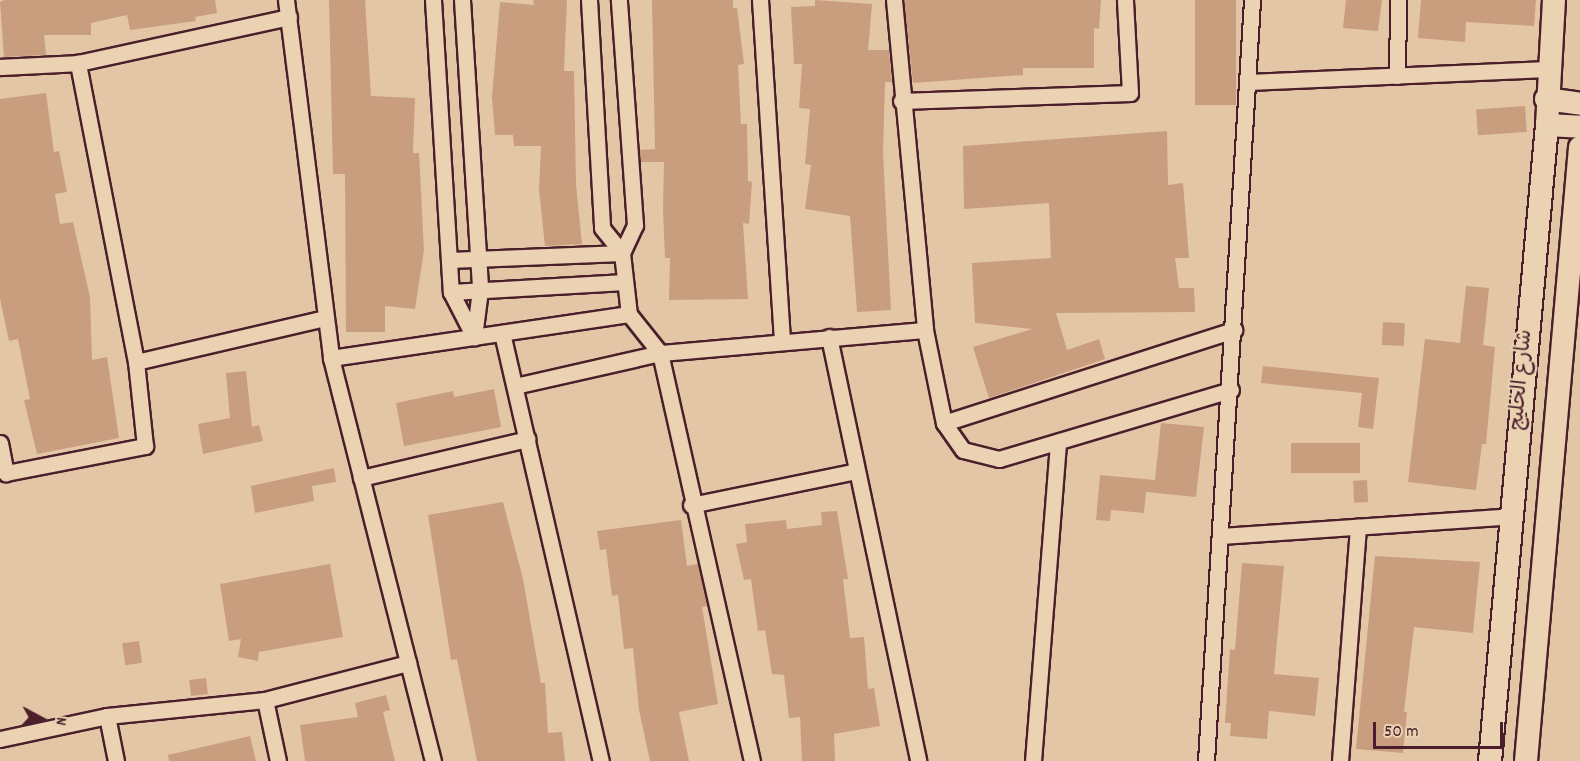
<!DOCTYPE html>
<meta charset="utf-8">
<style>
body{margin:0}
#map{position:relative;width:1580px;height:761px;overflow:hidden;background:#e3c6a5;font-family:Dekko,"Playpen Sans Arabic",sans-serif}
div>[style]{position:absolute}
.building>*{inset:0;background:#c99e7f;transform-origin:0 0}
.roads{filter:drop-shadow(2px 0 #4a1f2b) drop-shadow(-2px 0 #4a1f2b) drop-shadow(0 2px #4a1f2b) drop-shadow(0 -2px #4a1f2b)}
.street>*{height:15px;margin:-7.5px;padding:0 7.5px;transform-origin:7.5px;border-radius:7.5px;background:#ead2b2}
.secondary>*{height:22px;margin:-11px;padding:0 11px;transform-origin:11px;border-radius:11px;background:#ead2b2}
span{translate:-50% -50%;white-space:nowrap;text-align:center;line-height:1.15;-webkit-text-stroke:4.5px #ead2b2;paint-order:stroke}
.street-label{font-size:21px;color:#4a1f2b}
.north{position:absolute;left:12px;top:689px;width:60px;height:60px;-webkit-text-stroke:4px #ead2b2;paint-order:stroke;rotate:97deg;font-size:16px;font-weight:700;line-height:24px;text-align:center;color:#4a1f2b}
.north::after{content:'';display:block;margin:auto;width:21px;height:27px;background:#4a1f2b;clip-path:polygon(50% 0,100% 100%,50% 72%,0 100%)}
.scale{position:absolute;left:1373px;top:722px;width:130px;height:27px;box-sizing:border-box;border:3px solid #4a1f2b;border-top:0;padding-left:8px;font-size:18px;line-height:21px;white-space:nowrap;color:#4a1f2b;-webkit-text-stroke:4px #ead2b2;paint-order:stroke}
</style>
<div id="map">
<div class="building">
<div style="clip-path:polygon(4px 0,215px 0,217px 13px,195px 17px,196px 21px,130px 30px,127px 15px,91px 23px,91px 35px,44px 35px,46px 55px,4px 57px,0 2px)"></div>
<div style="clip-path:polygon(329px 0,365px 0,371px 96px,415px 98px,413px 153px,419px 153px,424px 250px,415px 309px,385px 306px,385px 332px,346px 332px,345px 174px,333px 174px)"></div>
<div style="clip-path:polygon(533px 0,567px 0,564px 71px,574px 71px,576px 185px,582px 244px,545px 246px,539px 190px,541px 146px,514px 146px,513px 135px,495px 135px,492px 97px,500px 2px,534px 5px)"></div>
<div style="clip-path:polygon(652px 0,733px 0,733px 8px,737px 8px,744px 64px,738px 65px,741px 124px,747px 124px,748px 181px,752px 182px,749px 224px,743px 223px,748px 299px,669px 300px,670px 258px,665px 258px,663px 210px,664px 162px,640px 162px,639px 150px,655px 149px)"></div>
<div style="clip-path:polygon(815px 0,872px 4px,868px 50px,889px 50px,892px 82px,885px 82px,883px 153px,891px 310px,857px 312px,850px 216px,805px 209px,811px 165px,805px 164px,810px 109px,799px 108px,802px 64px,794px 64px,791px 7px,815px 6px)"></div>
<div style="clip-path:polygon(904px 0,1101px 0,1099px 29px,1094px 28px,1094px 68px,1023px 68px,1023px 75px,913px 83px)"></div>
<div style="left:1195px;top:0;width:41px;height:105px"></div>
<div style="clip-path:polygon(1346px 0,1382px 0,1378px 31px,1343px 28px)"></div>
<div style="clip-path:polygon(1421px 0,1536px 0,1534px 26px,1466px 22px,1465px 42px,1418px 38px)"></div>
<div style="clip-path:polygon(46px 93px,54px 152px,59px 151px,67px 192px,55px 194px,60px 224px,73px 222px,90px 297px,92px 360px,107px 357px,119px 438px,37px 454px,24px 400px,30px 399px,18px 339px,9px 341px,0 299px,0 99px)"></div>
<div style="left:1525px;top:106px;width:26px;height:49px;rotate:86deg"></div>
<div style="clip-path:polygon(1167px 131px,1168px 185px,1183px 183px,1189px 258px,1175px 258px,1179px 288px,1194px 288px,1195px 312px,1056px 313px,1067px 350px,1099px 339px,1105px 359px,989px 398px,973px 347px,1032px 329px,975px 323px,972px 263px,1051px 258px,1049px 203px,964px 209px,963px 146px)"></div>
<div style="clip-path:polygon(1466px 286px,1489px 288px,1483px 345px,1495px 347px,1486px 444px,1482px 444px,1476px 490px,1408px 482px,1425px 339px,1460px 343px)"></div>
<div style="left:1383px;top:322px;width:22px;height:23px;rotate:3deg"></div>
<div style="clip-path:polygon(1263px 366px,1379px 378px,1373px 429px,1358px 427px,1362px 393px,1261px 383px)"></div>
<div style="clip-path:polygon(246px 371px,252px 427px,259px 425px,263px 441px,203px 454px,198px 424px,230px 418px,226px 373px)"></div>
<div style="clip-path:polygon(494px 389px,501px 427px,404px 446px,396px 403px,453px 391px,454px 397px)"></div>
<div style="clip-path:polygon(1161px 423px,1204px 427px,1196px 497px,1146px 492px,1144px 513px,1111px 510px,1110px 521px,1096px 520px,1100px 475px,1155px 480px)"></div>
<div style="left:1360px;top:443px;width:30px;height:69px;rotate:90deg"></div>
<div style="clip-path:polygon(334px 468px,336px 482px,312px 486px,314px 501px,255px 513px,251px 486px)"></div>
<div style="left:1367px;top:480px;width:22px;height:14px;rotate:87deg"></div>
<div style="clip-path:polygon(503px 502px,523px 579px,541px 683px,545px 683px,548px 733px,562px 732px,565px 761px,477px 761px,457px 659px,451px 660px,428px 515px)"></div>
<div style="clip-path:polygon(837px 511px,848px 579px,843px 579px,850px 638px,864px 637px,868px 689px,874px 688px,880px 726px,834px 734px,835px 761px,802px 761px,800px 717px,789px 718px,784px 675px,772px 674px,765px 630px,758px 631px,751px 579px,744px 580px,736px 544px,747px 542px,745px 524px,786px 520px,787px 529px,822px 525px,821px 512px)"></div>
<div style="clip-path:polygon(681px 520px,687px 566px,698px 564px,705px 595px,707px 606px,702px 607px,718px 704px,679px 712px,689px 761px,650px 761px,639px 710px,633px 648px,624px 649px,618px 595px,612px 596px,606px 549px,600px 550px,597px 531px)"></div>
<div style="clip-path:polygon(1375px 556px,1480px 562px,1473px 633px,1414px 627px,1404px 712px,1407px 712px,1403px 753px,1356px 749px)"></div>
<div style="clip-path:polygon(1242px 563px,1284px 566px,1274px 674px,1319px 678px,1315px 716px,1269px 711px,1267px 739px,1230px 736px,1231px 723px,1225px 723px,1230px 649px,1235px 650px)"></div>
<div style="clip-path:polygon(330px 564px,343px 637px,259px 652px,258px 661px,238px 657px,241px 639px,229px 641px,220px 584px)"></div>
<div style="left:139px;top:641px;width:22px;height:17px;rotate:82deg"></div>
<div style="left:206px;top:678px;width:16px;height:17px;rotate:83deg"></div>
<div style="clip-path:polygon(386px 695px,390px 710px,383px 712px,395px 761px,305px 761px,300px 725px,358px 717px,355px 703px)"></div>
<div style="clip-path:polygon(250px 736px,256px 761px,169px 761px,168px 755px)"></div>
</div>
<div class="roads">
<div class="street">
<div style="left:286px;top:0;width:361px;rotate:82.8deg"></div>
<div style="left:331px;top:358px;width:416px;rotate:75.8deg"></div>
<div style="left:433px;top:0;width:293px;rotate:86.5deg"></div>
<div style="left:451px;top:292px;width:51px;rotate:62.9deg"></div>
<div style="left:462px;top:0;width:291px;rotate:86.4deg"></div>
<div style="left:480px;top:290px;width:47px;rotate:97.3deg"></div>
<div style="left:589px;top:0;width:228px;rotate:86.7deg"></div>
<div style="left:602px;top:228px;width:32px;rotate:51deg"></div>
<div style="left:622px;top:253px;width:61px;rotate:83.5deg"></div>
<div style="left:629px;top:314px;width:50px;rotate:51.5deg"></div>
<div style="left:660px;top:353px;width:418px;rotate:77.3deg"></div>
<div style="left:760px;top:0;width:342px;rotate:86.3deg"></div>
<div style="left:894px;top:0;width:331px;rotate:84.6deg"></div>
<div style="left:925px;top:330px;width:95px;rotate:78.5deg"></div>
<div style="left:944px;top:423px;width:33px;rotate:55deg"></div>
<div style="left:963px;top:450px;width:37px;rotate:14deg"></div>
<div style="left:999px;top:459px;width:242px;rotate:-16.6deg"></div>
<div style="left:0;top:67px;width:78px;rotate:-2.9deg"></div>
<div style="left:1397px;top:76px;width:76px;rotate:-89.2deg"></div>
<div style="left:1248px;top:82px;width:300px;rotate:-2.5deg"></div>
<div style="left:901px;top:101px;width:229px;rotate:-2deg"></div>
<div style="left:1130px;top:93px;width:93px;rotate:-93.1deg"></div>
<div style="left:449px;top:260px;width:173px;rotate:-2.3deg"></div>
<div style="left:622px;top:253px;width:31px;rotate:-65deg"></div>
<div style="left:635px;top:225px;width:226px;rotate:-94.1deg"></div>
<div style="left:451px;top:292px;width:174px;rotate:-3.3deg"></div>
<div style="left:502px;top:333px;width:439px;rotate:77deg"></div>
<div style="left:829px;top:337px;width:433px;rotate:78.1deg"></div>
<div style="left:331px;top:358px;width:301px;rotate:-8.4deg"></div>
<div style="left:136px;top:362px;width:194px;rotate:-13.1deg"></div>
<div style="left:515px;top:386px;width:149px;rotate:-12.8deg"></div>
<div style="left:660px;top:353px;width:266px;rotate:-5deg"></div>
<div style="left:944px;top:423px;width:305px;rotate:-17.8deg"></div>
<div style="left:0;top:443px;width:31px;rotate:79deg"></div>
<div style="left:6px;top:473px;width:142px;rotate:-11deg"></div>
<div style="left:145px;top:446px;width:84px;rotate:-96.1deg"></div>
<div style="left:136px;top:362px;width:305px;rotate:-101deg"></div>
<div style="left:78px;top:63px;width:216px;rotate:-12.3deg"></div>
<div style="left:361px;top:478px;width:171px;rotate:-13.2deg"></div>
<div style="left:691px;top:505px;width:169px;rotate:-11.6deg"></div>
<div style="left:1221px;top:536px;width:291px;rotate:-3.9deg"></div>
<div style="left:107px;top:716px;width:159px;rotate:-5.8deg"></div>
<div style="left:0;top:739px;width:109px;rotate:-12.1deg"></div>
<div style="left:107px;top:716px;width:46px;rotate:78.7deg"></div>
<div style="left:278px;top:761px;width:62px;rotate:-102deg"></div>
<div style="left:265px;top:700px;width:148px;rotate:-14.5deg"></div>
<div style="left:1033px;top:761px;width:320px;rotate:-85.5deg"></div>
<div style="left:1206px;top:761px;width:762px;rotate:-86.54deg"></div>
<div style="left:1340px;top:761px;width:235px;rotate:-85.6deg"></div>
</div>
<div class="secondary">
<div style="left:1546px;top:99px;width:34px;rotate:8deg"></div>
<div style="left:1547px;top:125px;width:33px;rotate:3deg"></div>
<div style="left:1490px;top:761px;width:639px;rotate:-84.88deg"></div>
<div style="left:1547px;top:125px;width:125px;rotate:-86.8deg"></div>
<div style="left:1526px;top:761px;width:616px;rotate:-84.97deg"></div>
</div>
</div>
<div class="street-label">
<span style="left:1522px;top:380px;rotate:-85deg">شارع الخليج</span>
</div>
<div class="north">N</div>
<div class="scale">50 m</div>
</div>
